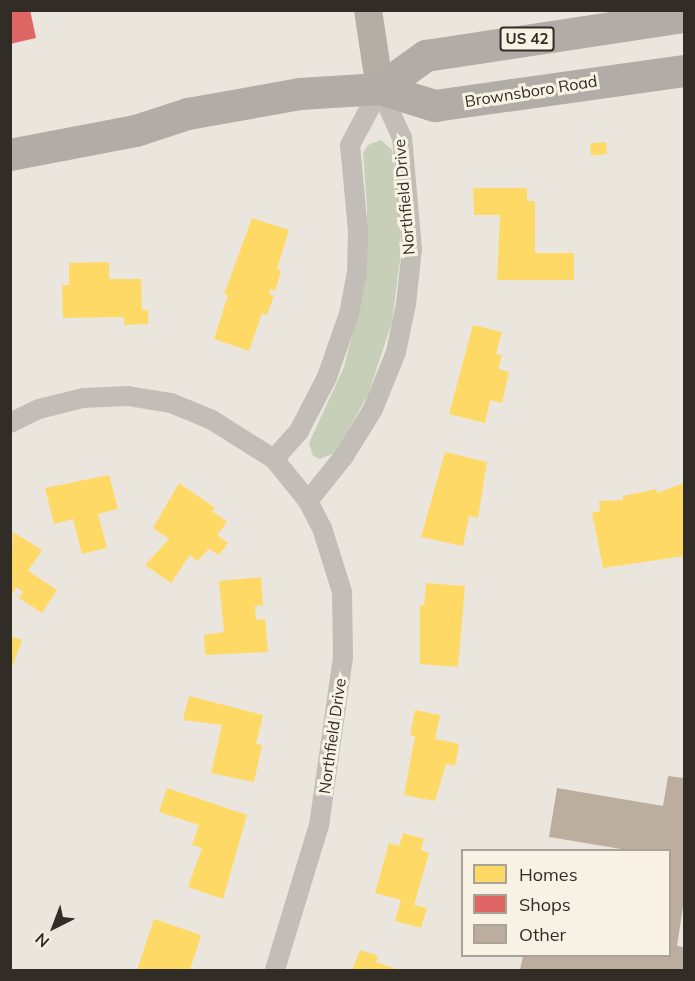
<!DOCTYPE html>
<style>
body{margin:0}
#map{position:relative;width:695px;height:981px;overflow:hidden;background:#eae6dd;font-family:Mulish,sans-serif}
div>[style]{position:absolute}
.green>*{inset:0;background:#c7cfb8}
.homes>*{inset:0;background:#ffd966;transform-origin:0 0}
.shops>*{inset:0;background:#e06666}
.building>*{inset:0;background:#bcae9f}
.street>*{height:20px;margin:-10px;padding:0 10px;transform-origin:10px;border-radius:10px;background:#c2beb7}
.secondary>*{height:28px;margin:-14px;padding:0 14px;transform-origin:14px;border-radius:14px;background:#b3afa7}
.primary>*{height:32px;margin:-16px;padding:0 16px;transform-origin:16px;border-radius:16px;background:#b1aca6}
span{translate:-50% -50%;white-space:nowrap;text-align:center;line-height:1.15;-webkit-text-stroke:6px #f7f2e3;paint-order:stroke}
.shield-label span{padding:2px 4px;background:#f7f2e3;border:2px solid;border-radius:4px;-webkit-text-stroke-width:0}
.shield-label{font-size:15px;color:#322c26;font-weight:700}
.street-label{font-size:16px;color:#322c26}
.frame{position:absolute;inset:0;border:12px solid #322c26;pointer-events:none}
.legend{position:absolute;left:461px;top:849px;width:210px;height:108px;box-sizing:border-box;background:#f7f2e3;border:2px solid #a8a397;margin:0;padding:8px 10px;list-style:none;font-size:18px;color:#322c26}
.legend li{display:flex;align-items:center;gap:12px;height:30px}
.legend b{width:30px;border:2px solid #a8a397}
.north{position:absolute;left:24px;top:897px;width:60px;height:60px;-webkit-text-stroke:4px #f7f2e3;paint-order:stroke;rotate:222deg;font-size:16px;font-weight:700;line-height:24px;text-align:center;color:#322c26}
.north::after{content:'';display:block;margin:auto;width:21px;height:27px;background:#322c26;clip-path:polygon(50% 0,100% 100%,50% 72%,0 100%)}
</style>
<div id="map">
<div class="green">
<div style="clip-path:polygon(381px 140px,392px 150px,401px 212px,400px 260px,392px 322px,368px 395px,335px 453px,320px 459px,313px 456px,309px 443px,344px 367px,365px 283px,367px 209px,363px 153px,368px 145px)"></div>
</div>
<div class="homes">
<div style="left:606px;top:142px;width:12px;height:16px;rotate:85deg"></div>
<div style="clip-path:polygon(473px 188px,527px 188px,527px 201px,535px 201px,535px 253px,574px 253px,574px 280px,497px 280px,500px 215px,474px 215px)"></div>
<div style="clip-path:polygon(252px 218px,289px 230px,277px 269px,281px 271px,275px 291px,270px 289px,269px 294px,274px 296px,267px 315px,262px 313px,249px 351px,214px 339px,228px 295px,224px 294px)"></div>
<div style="clip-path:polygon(109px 262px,109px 279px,141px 279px,142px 310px,148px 310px,148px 324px,124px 325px,124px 317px,63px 318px,62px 285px,69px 285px,69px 263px)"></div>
<div style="clip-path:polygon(473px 325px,502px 332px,496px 354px,502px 355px,498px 369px,509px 372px,502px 403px,490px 400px,485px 423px,449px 414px)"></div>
<div style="clip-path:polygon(445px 452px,487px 462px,478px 518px,469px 516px,463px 546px,421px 537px)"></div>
<div style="clip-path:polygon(109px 475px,118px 509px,98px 514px,107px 548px,82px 554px,73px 519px,54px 524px,45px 488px)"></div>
<div style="clip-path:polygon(179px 483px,215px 508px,212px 511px,227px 522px,217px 535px,228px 543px,219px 555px,209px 549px,197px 561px,190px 555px,171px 583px,145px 565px,169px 539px,153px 528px)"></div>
<div style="clip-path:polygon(684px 483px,684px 556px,603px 568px,592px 513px,600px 511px,599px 501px,623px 500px,623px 496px,657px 489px,657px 493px)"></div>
<div style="clip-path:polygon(13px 532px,42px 550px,28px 571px,57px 590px,42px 613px,19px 598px,23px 592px,17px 587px,10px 597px)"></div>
<div style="clip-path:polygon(261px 577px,263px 605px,255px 606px,256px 620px,265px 619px,268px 652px,205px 655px,204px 635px,224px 632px,219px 581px)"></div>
<div style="clip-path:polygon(426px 583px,465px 586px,458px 667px,420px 664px,420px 605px,424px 606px)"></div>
<div style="clip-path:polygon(10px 636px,22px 640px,11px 670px,10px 670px)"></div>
<div style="clip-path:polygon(189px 696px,263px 715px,256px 744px,262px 745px,254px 782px,211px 773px,222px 725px,183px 720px)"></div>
<div style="clip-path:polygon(415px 710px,440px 715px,435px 739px,459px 744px,455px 766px,446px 764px,435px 801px,404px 795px,415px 736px,410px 735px)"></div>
<div style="clip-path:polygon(167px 788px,247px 815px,223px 899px,188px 887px,202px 848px,192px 845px,199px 825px,159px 812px)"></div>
<div style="clip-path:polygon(403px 833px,424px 839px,421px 850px,429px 853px,414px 905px,427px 908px,421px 928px,395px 921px,401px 900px,375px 893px,389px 843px,399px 846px)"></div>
<div style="clip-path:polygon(154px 919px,201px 935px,190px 970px,137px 970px)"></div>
<div style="clip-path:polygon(360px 950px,378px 956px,376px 962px,399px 970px,352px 970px)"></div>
</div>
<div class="shops">
<div style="clip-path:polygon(10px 10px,30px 10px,36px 38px,10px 44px)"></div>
</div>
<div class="building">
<div style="clip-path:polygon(668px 776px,684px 778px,684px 900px,677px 946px,684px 947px,684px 970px,520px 970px,523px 956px,670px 956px,670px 850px,627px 850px,549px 837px,557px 788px,663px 806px)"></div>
</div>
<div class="street">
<div style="left:10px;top:423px;width:32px;rotate:-26deg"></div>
<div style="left:39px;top:409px;width:45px;rotate:-14deg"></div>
<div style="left:83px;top:398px;width:45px;rotate:-2.5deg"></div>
<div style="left:128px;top:396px;width:44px;rotate:9.2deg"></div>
<div style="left:171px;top:403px;width:44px;rotate:22.5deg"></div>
<div style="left:212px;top:420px;width:73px;rotate:32.2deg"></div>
<div style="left:274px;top:459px;width:54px;rotate:51deg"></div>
<div style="left:308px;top:501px;width:30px;rotate:63deg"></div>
<div style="left:322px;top:528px;width:67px;rotate:72.6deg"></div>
<div style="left:342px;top:592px;width:65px;rotate:89.1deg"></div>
<div style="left:343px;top:657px;width:170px;rotate:98.1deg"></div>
<div style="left:319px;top:825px;width:152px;rotate:106.9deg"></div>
<div style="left:274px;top:459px;width:38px;rotate:-48deg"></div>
<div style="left:299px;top:431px;width:61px;rotate:-62.6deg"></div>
<div style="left:327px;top:377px;width:67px;rotate:-70.8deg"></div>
<div style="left:349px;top:314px;width:43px;rotate:-79.2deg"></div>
<div style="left:357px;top:272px;width:41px;rotate:-88.6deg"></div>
<div style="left:358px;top:231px;width:86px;rotate:-95.3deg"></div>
<div style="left:350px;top:145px;width:64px;rotate:-61.8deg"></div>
<div style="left:308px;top:501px;width:58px;rotate:-51.3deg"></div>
<div style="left:344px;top:456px;width:55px;rotate:-58.3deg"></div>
<div style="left:373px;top:409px;width:61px;rotate:-68deg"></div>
<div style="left:396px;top:352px;width:49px;rotate:-78.2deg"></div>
<div style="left:406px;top:304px;width:55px;rotate:-83.8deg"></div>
<div style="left:412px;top:249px;width:111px;rotate:-95.1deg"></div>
<div style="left:402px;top:138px;width:54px;rotate:-114.2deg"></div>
</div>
<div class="secondary">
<div style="left:368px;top:10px;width:80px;rotate:81.4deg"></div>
</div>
<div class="primary">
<div style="left:380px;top:89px;width:57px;rotate:-35.7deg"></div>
<div style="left:426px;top:56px;width:261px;rotate:-8.6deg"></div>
<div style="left:10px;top:155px;width:128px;rotate:-10.8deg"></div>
<div style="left:136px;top:131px;width:55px;rotate:-18.1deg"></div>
<div style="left:188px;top:114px;width:114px;rotate:-10.1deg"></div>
<div style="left:300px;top:94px;width:80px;rotate:-3.6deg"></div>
<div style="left:380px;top:89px;width:58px;rotate:17.2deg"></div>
<div style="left:435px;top:106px;width:251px;rotate:-8deg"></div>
</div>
<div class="shield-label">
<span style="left:527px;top:39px">US 42</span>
</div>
<div class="street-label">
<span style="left:531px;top:91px;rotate:-9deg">Brownsboro Road</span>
<span style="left:404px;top:197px;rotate:-95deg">Northfield Drive</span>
<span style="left:332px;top:736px;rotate:-82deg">Northfield Drive</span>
</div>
<div class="frame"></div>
<ul class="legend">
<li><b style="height:16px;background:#ffd966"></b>Homes</li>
<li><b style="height:16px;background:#e06666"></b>Shops</li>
<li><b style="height:16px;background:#bcae9f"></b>Other</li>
</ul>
<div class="north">N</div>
</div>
